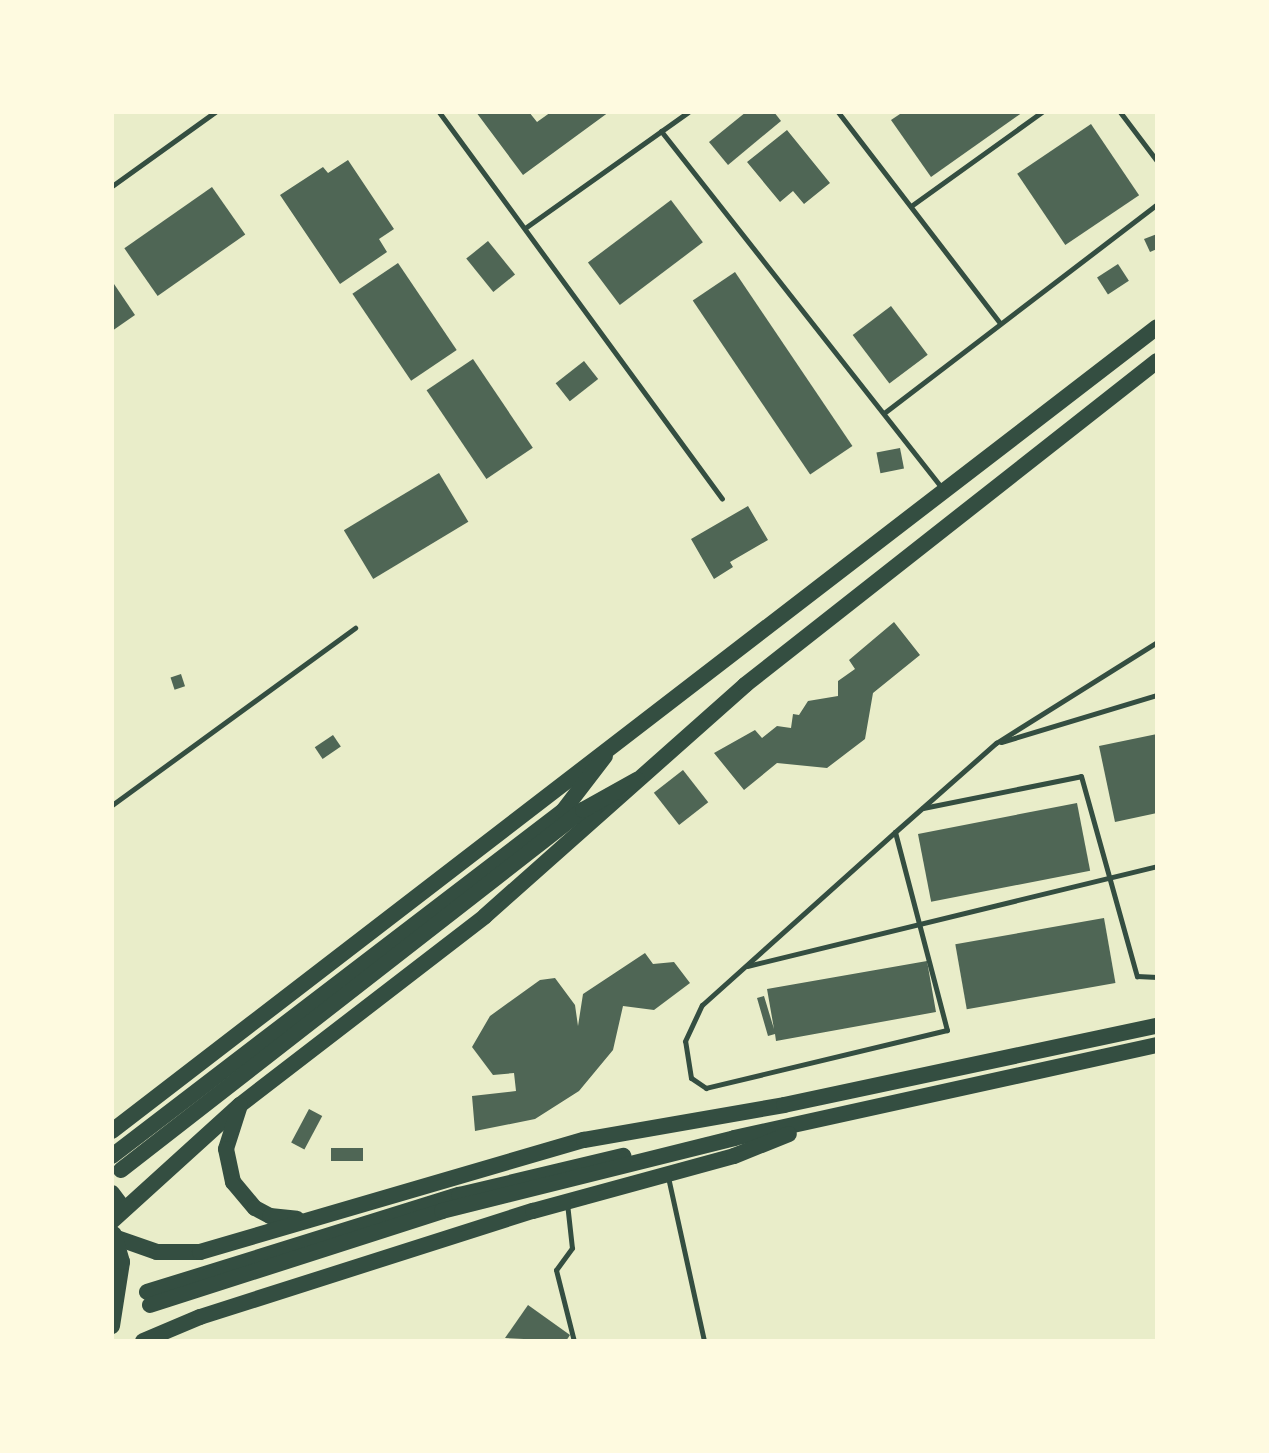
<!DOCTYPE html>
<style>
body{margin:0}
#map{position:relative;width:1269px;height:1453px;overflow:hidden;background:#e9edc9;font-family:"Varela Round",sans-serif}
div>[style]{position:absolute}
.building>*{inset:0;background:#4f6655;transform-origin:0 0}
.service>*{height:5px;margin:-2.5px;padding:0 2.5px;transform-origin:2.5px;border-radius:2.5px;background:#344e41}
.secondary>*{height:16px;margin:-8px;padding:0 8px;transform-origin:8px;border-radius:8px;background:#344e41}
.primary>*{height:16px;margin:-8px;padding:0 8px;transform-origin:8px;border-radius:8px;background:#344e41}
span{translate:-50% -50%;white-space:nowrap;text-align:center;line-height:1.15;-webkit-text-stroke:6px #fefae0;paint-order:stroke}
.frame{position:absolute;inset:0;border:114px solid #fefae0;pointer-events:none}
</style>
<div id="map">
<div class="building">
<div style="clip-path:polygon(476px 112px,529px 112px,537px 122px,551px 112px,609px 112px,523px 175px)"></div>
<div style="clip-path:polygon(746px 112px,774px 112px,781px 121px,728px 165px,709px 142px)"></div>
<div style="clip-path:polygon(903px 112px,1023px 112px,931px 177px,891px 120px)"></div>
<div style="left:1091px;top:124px;width:86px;height:89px;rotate:56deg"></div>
<div style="clip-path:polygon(787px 130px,830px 183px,804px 204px,793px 191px,780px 202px,747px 162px)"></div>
<div style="clip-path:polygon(348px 160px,394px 229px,379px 239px,387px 252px,340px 284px,280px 195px,323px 167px,328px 173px)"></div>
<div style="left:212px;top:187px;width:58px;height:107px;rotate:55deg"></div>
<div style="left:671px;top:200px;width:53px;height:104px;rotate:53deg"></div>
<div style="clip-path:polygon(1157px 234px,1157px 249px,1150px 252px,1144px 239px)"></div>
<div style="left:488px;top:241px;width:43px;height:28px;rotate:51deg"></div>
<div style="left:398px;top:263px;width:105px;height:55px;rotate:56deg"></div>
<div style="left:1118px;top:264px;width:20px;height:25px;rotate:57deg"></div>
<div style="left:735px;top:272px;width:210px;height:51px;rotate:56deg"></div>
<div style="clip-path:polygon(112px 281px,135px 315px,112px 331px)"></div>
<div style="left:891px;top:306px;width:61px;height:48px;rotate:53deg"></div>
<div style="left:473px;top:359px;width:107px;height:56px;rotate:56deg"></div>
<div style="left:584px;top:361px;width:23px;height:36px;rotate:52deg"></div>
<div style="left:900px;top:448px;width:21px;height:24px;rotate:79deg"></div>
<div style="left:439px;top:473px;width:57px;height:111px;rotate:59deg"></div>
<div style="clip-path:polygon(748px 506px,768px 540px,730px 562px,733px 567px,714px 579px,691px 539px)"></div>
<div style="clip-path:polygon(894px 622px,920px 655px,873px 693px,865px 739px,827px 768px,777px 763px,744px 790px,714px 753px,755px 730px,762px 738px,777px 726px,791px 728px,793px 714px,799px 715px,808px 701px,838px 696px,838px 681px,855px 669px,849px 660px)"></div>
<div style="left:181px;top:674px;width:13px;height:11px;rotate:72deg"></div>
<div style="clip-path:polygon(1157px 734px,1157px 813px,1115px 822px,1099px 746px)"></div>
<div style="left:333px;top:735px;width:14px;height:22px;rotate:56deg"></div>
<div style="left:683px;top:770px;width:41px;height:37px;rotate:52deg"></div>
<div style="left:1077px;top:803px;width:69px;height:162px;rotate:79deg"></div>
<div style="left:1104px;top:918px;width:66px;height:151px;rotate:80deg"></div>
<div style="clip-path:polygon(645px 953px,653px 964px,674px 962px,690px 983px,654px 1010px,623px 1006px,613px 1050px,579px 1091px,535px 1119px,475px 1131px,472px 1096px,516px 1091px,514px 1073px,493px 1075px,472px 1047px,490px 1016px,540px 980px,555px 978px,575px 1005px,578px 1026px,583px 994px)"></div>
<div style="clip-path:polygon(927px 961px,936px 1012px,776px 1041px,775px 1034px,768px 1036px,757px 998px,764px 996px,774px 1029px,767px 989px)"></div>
<div style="left:309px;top:1109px;width:15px;height:38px;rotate:28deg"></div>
<div style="left:363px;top:1148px;width:13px;height:32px;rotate:90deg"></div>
<div style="clip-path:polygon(528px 1305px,570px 1335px,566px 1341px,505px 1338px)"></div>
</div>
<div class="service">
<div style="left:439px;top:112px;width:479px;rotate:53.8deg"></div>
<div style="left:838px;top:112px;width:266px;rotate:52.5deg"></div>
<div style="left:1120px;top:112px;width:61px;rotate:52.9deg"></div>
<div style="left:661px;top:131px;width:453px;rotate:51.8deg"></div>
<div style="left:112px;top:186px;width:127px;rotate:-35.7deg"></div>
<div style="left:911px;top:206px;width:161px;rotate:-35.7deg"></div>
<div style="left:525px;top:228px;width:200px;rotate:-35.4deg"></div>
<div style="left:884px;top:413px;width:344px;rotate:-37.4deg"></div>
<div style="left:1001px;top:742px;width:163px;rotate:-16.8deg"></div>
<div style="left:112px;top:805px;width:301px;rotate:-36.1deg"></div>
<div style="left:923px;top:808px;width:161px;rotate:-11.4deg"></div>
<div style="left:1081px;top:776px;width:208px;rotate:74.4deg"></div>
<div style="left:1137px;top:976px;width:20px;rotate:3deg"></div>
<div style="left:895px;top:832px;width:205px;rotate:75.3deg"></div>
<div style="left:947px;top:1030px;width:248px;rotate:166.5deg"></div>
<div style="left:706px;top:1088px;width:18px;rotate:-146deg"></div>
<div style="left:691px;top:1078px;width:37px;rotate:-99deg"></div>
<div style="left:685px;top:1041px;width:40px;rotate:-65deg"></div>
<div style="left:702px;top:1005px;width:259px;rotate:-41.9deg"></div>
<div style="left:895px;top:832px;width:135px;rotate:-41.4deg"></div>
<div style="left:996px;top:743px;width:190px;rotate:-32.1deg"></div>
<div style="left:747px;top:966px;width:422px;rotate:-13.7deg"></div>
<div style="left:668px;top:1177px;width:168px;rotate:77.6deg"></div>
<div style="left:567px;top:1203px;width:45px;rotate:83.7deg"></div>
<div style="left:572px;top:1248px;width:27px;rotate:126deg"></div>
<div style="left:556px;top:1270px;width:73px;rotate:75.8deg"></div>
</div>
<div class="secondary">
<div style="left:112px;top:1131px;width:1318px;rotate:-37.57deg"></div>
<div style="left:112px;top:1193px;width:20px;rotate:53deg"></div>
<div style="left:112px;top:1221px;width:173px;rotate:-42.2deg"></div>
<div style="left:240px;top:1105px;width:309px;rotate:-37.6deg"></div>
<div style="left:485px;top:916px;width:348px;rotate:-41.6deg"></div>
<div style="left:745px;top:685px;width:524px;rotate:-38.18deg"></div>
</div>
<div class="primary">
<div style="left:240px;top:1105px;width:46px;rotate:107.7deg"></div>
<div style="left:226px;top:1149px;width:34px;rotate:78deg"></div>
<div style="left:233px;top:1182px;width:34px;rotate:50deg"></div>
<div style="left:255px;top:1208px;width:17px;rotate:28deg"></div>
<div style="left:270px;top:1216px;width:27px;rotate:6deg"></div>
<div style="left:112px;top:1156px;width:568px;rotate:-37.41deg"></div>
<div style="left:563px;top:811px;width:69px;rotate:-52.6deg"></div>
<div style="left:121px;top:1170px;width:586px;rotate:-37.93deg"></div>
<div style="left:583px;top:810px;width:62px;rotate:-29.1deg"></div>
<div style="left:117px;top:1238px;width:42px;rotate:19.3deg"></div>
<div style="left:157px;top:1252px;width:43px"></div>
<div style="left:200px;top:1252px;width:400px;rotate:-16.3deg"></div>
<div style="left:584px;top:1140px;width:203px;rotate:-9.9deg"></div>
<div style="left:784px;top:1105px;width:381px;rotate:-12deg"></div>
<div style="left:147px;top:1292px;width:327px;rotate:-17.3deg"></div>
<div style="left:459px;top:1195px;width:169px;rotate:-13.4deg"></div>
<div style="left:150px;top:1305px;width:307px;rotate:-17.8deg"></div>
<div style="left:442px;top:1211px;width:301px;rotate:-14deg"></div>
<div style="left:734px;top:1138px;width:433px;rotate:-12.4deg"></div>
<div style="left:112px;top:1326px;width:65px;rotate:-81.1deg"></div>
<div style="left:122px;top:1262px;width:29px;rotate:-106deg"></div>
<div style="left:143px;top:1341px;width:62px;rotate:-22.8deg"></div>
<div style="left:200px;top:1317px;width:349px;rotate:-17.7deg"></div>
<div style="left:533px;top:1211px;width:208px;rotate:-15.3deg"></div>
<div style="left:734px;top:1156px;width:59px;rotate:-21.8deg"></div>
</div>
<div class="frame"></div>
</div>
